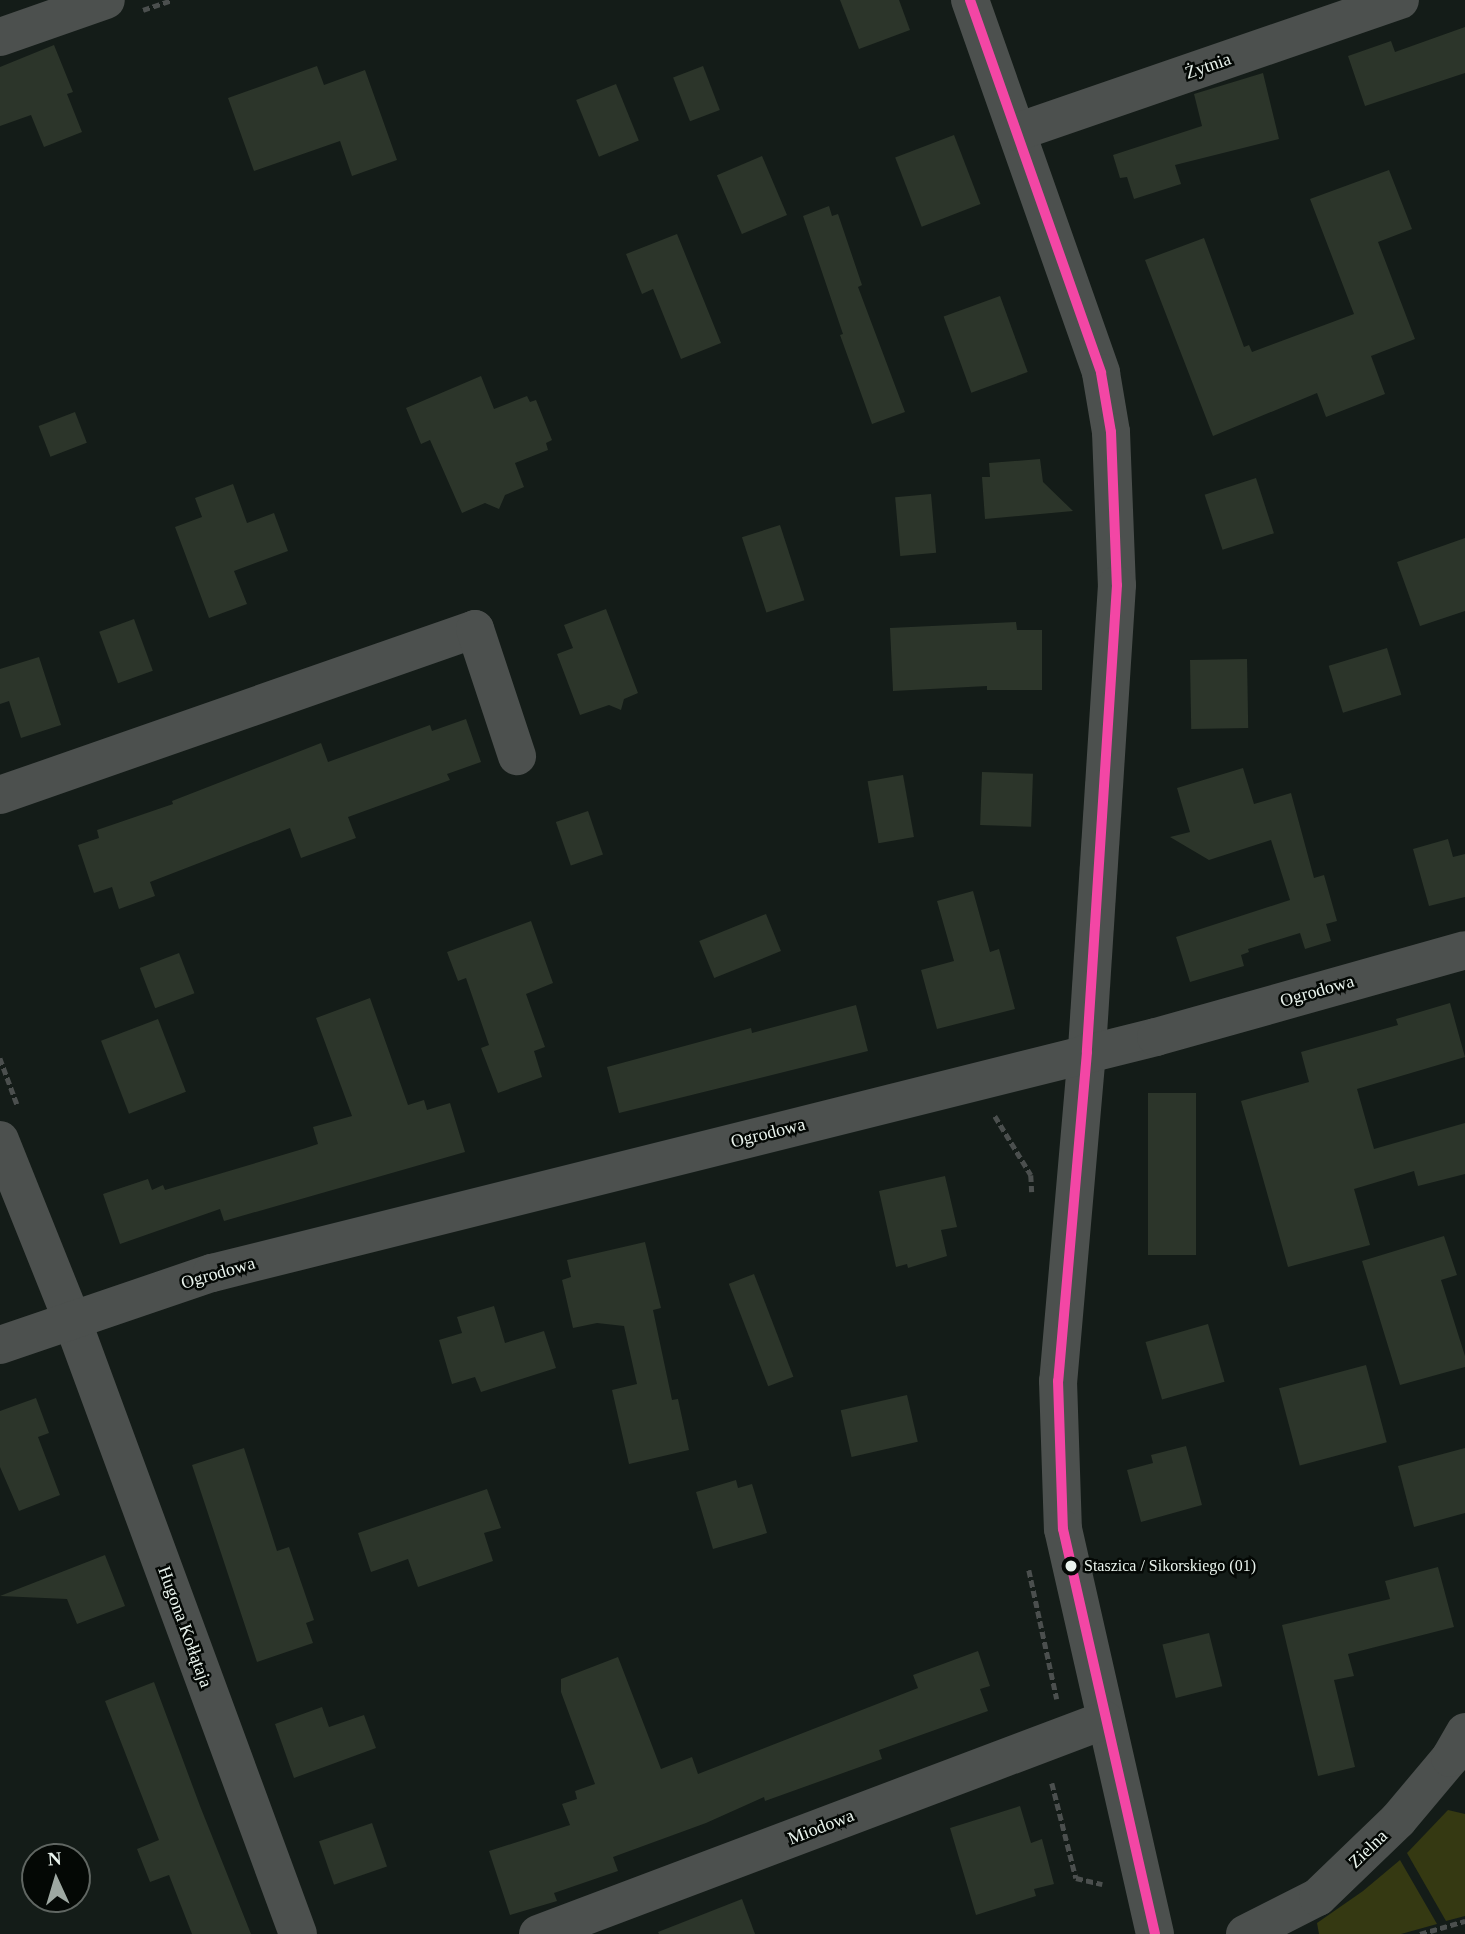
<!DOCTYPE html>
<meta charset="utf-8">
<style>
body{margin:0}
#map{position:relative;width:1465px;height:1934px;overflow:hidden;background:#141c18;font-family:"Times New Roman",serif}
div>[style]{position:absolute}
.green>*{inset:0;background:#353912}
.building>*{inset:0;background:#2c352a;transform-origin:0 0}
.path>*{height:4.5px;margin-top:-2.25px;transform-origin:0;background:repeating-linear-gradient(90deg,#4b4f4e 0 7px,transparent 0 10.5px)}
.minor>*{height:38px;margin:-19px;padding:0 19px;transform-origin:19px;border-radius:19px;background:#4c504e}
.bus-1>*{height:10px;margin:-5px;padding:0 5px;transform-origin:5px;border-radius:5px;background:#f346a5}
.dots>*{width:19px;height:19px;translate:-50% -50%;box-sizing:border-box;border:4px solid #040805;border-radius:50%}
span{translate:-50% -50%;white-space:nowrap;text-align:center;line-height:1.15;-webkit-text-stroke:5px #040805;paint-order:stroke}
.bus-label{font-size:16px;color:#e9f3ed}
.left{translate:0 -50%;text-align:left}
.street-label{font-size:18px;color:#e9f3ed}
.north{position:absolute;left:21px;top:1843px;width:70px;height:70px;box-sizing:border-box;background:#040805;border:2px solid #606662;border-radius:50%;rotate:356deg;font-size:19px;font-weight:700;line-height:28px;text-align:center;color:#e9f3ed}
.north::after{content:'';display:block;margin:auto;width:24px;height:32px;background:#9ea8a2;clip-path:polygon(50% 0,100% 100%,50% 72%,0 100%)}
</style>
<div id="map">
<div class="green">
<div style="clip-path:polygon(1448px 1810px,1465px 1814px,1465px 1916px,1446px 1921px,1407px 1853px)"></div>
<div style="clip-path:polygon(1400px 1860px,1437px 1924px,1401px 1934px,1319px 1934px,1317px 1923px,1363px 1891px)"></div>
</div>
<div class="building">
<div style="clip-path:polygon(840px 0,899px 0,910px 30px,859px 49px)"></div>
<div style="clip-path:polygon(1465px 27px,1465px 73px,1365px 106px,1348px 56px,1391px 41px,1395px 52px)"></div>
<div style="clip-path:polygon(54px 45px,73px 92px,67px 94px,82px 132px,44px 147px,31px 115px,0 126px,0 67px)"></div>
<div style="clip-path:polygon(317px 66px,324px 85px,365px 70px,397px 160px,352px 176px,340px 141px,254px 171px,228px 98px)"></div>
<div style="left:703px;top:66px;width:47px;height:32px;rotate:69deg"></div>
<div style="clip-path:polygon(1263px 73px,1279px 139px,1175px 165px,1181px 184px,1134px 199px,1127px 177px,1120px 178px,1113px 155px,1202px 126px,1194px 94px)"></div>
<div style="left:616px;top:84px;width:61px;height:43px;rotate:68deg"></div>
<div style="left:954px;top:135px;width:74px;height:63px;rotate:69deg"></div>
<div style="left:762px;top:156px;width:64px;height:49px;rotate:67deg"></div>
<div style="clip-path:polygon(1389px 170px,1412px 229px,1378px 242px,1415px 339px,1371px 356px,1385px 394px,1326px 417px,1317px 393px,1213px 436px,1145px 260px,1204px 238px,1244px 347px,1249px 345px,1252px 352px,1354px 314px,1310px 199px)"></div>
<div style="clip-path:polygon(829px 206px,832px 216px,838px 214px,862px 285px,858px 287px,905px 412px,872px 424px,840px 335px,843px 334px,803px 216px)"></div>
<div style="clip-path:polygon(677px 234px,721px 343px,681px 359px,653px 289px,642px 294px,626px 254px)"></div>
<div style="left:1000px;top:296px;width:81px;height:60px;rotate:70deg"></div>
<div style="clip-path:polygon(481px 376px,494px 409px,527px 396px,530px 402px,536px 400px,552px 440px,546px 443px,548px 450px,515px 463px,524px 487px,505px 495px,499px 509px,485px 503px,462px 513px,430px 440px,421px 444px,406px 408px)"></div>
<div style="left:75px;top:412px;width:33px;height:39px;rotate:69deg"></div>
<div style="clip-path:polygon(1040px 459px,1043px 482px,1073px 511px,985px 519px,982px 477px,990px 477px,989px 463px)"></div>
<div style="left:1256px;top:478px;width:58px;height:54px;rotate:72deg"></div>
<div style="clip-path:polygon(233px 484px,247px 523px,274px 513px,288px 551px,234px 571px,247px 604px,209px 618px,175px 527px,202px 517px,195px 498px)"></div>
<div style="left:931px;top:494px;width:59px;height:36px;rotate:85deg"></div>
<div style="left:780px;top:525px;width:79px;height:40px;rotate:72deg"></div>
<div style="clip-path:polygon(1465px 538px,1465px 611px,1420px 626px,1397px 562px)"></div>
<div style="clip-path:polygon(606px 609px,638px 693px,624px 699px,621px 710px,609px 705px,580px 715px,557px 654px,573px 648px,564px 625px)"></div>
<div style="left:134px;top:619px;width:55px;height:37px;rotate:70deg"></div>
<div style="clip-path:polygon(1016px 622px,1017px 630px,1042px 630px,1042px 690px,987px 690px,987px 686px,893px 691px,890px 628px)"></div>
<div style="left:1387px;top:648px;width:49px;height:61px;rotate:73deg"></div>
<div style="clip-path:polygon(39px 657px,61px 725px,21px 738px,9px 701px,0 704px,0 669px)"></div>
<div style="left:1247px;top:659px;width:69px;height:57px;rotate:89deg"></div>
<div style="clip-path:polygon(466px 719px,481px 762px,447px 774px,450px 780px,348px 817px,356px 838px,301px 858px,290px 828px,150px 882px,155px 896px,119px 909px,112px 887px,94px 893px,78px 845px,99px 838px,97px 830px,173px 804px,172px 801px,321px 743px,328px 762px,430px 725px,432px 731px)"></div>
<div style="clip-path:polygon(1243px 768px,1254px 804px,1291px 793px,1314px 878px,1324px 875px,1337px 921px,1326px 924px,1331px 941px,1305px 949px,1300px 933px,1248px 949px,1249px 952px,1241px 955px,1244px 966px,1190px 982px,1176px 937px,1290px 900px,1271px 840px,1209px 860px,1170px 837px,1190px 832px,1177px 788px)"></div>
<div style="left:982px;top:772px;width:51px;height:53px;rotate:2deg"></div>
<div style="left:903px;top:775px;width:63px;height:36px;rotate:80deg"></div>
<div style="left:588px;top:811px;width:46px;height:34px;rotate:71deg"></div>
<div style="clip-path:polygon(1448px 839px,1453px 857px,1465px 854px,1465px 897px,1429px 906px,1413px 849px)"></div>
<div style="clip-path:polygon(973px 891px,990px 952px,999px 949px,1015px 1009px,937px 1029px,921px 970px,954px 961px,937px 901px)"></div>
<div style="left:766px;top:914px;width:40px;height:72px;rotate:68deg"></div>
<div style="clip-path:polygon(531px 921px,553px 983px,526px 994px,545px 1047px,534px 1051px,542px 1077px,498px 1093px,481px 1048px,489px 1045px,466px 978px,458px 981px,447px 952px)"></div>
<div style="left:179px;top:953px;width:43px;height:42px;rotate:69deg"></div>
<div style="clip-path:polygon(370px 998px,408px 1105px,424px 1100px,427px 1110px,450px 1103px,465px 1152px,224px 1221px,220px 1209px,120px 1244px,103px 1194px,148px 1179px,152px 1190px,163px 1185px,165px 1190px,306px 1148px,318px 1144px,313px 1127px,352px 1116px,316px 1018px)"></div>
<div style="clip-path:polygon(1450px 1003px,1465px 1057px,1357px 1089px,1374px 1149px,1465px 1123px,1465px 1174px,1418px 1186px,1414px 1171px,1354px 1189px,1370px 1245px,1288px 1267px,1241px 1101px,1309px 1082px,1301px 1052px,1398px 1025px,1396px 1019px)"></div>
<div style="clip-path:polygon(856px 1005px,868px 1051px,619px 1113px,607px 1067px,751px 1028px,752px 1033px)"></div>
<div style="left:158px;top:1019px;width:78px;height:61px;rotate:69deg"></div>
<div style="left:1148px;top:1093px;width:48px;height:162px"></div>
<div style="clip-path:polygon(945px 1176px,957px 1227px,941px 1230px,947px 1256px,908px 1268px,907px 1264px,896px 1267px,879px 1191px)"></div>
<div style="clip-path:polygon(1444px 1236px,1457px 1275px,1441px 1280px,1465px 1356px,1465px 1367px,1400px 1385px,1362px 1261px)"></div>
<div style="clip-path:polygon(645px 1242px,661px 1308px,653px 1310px,672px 1400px,678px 1399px,689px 1450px,629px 1464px,612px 1390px,637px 1384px,624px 1326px,597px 1323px,573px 1328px,562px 1280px,571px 1277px,567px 1260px)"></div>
<div style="left:754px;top:1274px;width:110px;height:27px;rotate:69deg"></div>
<div style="clip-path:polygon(494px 1306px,505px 1343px,544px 1331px,556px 1368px,481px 1392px,475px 1377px,452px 1384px,439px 1340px,462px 1333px,457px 1317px)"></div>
<div style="left:1208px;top:1324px;width:60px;height:65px;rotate:74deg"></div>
<div style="left:1366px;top:1365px;width:80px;height:90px;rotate:75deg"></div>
<div style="left:907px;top:1395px;width:48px;height:68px;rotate:77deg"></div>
<div style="clip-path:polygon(36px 1398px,49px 1433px,38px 1437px,60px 1495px,19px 1511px,0 1467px,0 1411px)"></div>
<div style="clip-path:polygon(1186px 1446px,1202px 1505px,1141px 1522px,1127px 1470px,1153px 1463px,1151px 1455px)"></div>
<div style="clip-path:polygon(244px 1448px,277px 1551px,289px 1547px,314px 1620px,306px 1623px,313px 1643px,257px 1662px,192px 1465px)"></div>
<div style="clip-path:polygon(1465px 1448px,1465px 1513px,1414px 1527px,1398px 1466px)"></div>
<div style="clip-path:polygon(736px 1480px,738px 1488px,752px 1484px,767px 1533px,713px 1549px,696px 1492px)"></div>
<div style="clip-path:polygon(487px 1489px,501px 1528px,484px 1533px,493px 1561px,418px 1587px,408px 1559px,371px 1572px,358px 1533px)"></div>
<div style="clip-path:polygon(105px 1555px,125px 1606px,77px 1624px,67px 1599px,0 1596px)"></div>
<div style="clip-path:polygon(1438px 1567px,1454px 1627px,1348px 1654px,1354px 1676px,1334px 1680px,1355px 1767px,1318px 1776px,1282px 1625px,1390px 1599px,1385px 1581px)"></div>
<div style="left:1209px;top:1633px;width:55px;height:48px;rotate:76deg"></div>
<div style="clip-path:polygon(978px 1651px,990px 1686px,980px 1689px,988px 1711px,879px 1750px,882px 1759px,765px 1801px,764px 1797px,706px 1823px,613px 1857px,618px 1871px,554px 1893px,557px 1901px,510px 1915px,489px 1851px,570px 1825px,562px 1804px,577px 1799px,575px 1791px,595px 1784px,561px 1692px,561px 1679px,618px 1657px,661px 1769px,692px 1757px,698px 1774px,918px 1688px,913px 1675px)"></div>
<div style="clip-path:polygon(154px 1682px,200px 1806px,251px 1934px,192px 1934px,169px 1875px,150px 1882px,137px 1849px,159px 1840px,105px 1701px)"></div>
<div style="clip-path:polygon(322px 1707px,329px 1727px,364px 1715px,376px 1748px,294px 1778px,275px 1724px)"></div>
<div style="clip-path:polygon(1020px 1806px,1031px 1843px,1042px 1839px,1054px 1884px,1034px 1889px,1036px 1896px,976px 1915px,950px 1828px)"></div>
<div style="left:372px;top:1823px;width:46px;height:56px;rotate:71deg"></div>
<div style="clip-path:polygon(742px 1899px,755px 1934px,659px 1934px,658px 1932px)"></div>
</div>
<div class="path">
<div style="left:143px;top:10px;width:31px;rotate:-19deg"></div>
<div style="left:0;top:1058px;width:49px;rotate:69.7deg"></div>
<div style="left:995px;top:1116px;width:69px;rotate:58.6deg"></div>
<div style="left:1031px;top:1175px;width:17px;rotate:87deg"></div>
<div style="left:1029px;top:1570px;width:132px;rotate:77.8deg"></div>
<div style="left:1052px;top:1783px;width:98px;rotate:75.8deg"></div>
<div style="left:1076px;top:1878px;width:27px;rotate:13deg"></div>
<div style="left:1420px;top:1934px;width:47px;rotate:-16.1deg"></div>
</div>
<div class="minor">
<div style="left:970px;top:0;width:395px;rotate:70.6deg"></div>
<div style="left:1101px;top:373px;width:60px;rotate:80.4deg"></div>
<div style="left:1111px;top:432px;width:153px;rotate:87.8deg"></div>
<div style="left:1117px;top:585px;width:468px;rotate:93.7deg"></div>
<div style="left:1087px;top:1052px;width:330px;rotate:95deg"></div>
<div style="left:1058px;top:1381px;width:148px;rotate:88.1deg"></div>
<div style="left:1063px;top:1529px;width:415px;rotate:77.2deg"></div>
<div style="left:0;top:37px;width:112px;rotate:-19.2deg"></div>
<div style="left:1017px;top:132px;width:405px;rotate:-19deg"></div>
<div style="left:0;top:795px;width:503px;rotate:-19.26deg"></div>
<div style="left:475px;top:629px;width:134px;rotate:71.7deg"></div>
<div style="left:0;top:1140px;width:194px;rotate:68.2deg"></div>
<div style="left:72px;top:1320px;width:654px;rotate:69.79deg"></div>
<div style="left:0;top:1345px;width:224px;rotate:-18.8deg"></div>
<div style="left:212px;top:1273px;width:973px;rotate:-14.04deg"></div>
<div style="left:1156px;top:1037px;width:321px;rotate:-15.7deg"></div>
<div style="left:538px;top:1934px;width:606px;rotate:-20.68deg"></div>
<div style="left:1245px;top:1934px;width:82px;rotate:-26.9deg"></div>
<div style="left:1318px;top:1897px;width:111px;rotate:-43.9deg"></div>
<div style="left:1398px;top:1820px;width:81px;rotate:-50deg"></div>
<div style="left:1450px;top:1758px;width:30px;rotate:-60deg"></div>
</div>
<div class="bus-1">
<div style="left:970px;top:0;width:395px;rotate:70.6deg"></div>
<div style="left:1101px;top:373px;width:60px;rotate:80.4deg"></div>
<div style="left:1111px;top:432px;width:153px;rotate:87.8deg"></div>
<div style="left:1117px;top:585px;width:468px;rotate:93.7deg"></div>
<div style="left:1087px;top:1052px;width:330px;rotate:95deg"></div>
<div style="left:1058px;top:1381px;width:148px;rotate:88.1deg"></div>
<div style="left:1063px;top:1529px;width:415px;rotate:77.2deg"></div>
</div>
<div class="dots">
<div style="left:1071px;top:1566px;background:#e9f3ed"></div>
</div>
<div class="bus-label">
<span class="left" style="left:1084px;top:1566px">Staszica / Sikorskiego (01)</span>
</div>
<div class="street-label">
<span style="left:1208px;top:66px;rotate:-19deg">Żytnia</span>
<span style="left:1317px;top:991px;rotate:-16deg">Ogrodowa</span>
<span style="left:768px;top:1133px;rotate:-14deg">Ogrodowa</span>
<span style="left:218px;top:1273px;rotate:-16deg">Ogrodowa</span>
<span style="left:185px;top:1627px;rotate:70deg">Hugona Kołłątaja</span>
<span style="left:821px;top:1827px;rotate:-21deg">Miodowa</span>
<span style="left:1368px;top:1849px;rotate:-44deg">Zielna</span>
</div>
<div class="north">N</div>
</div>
